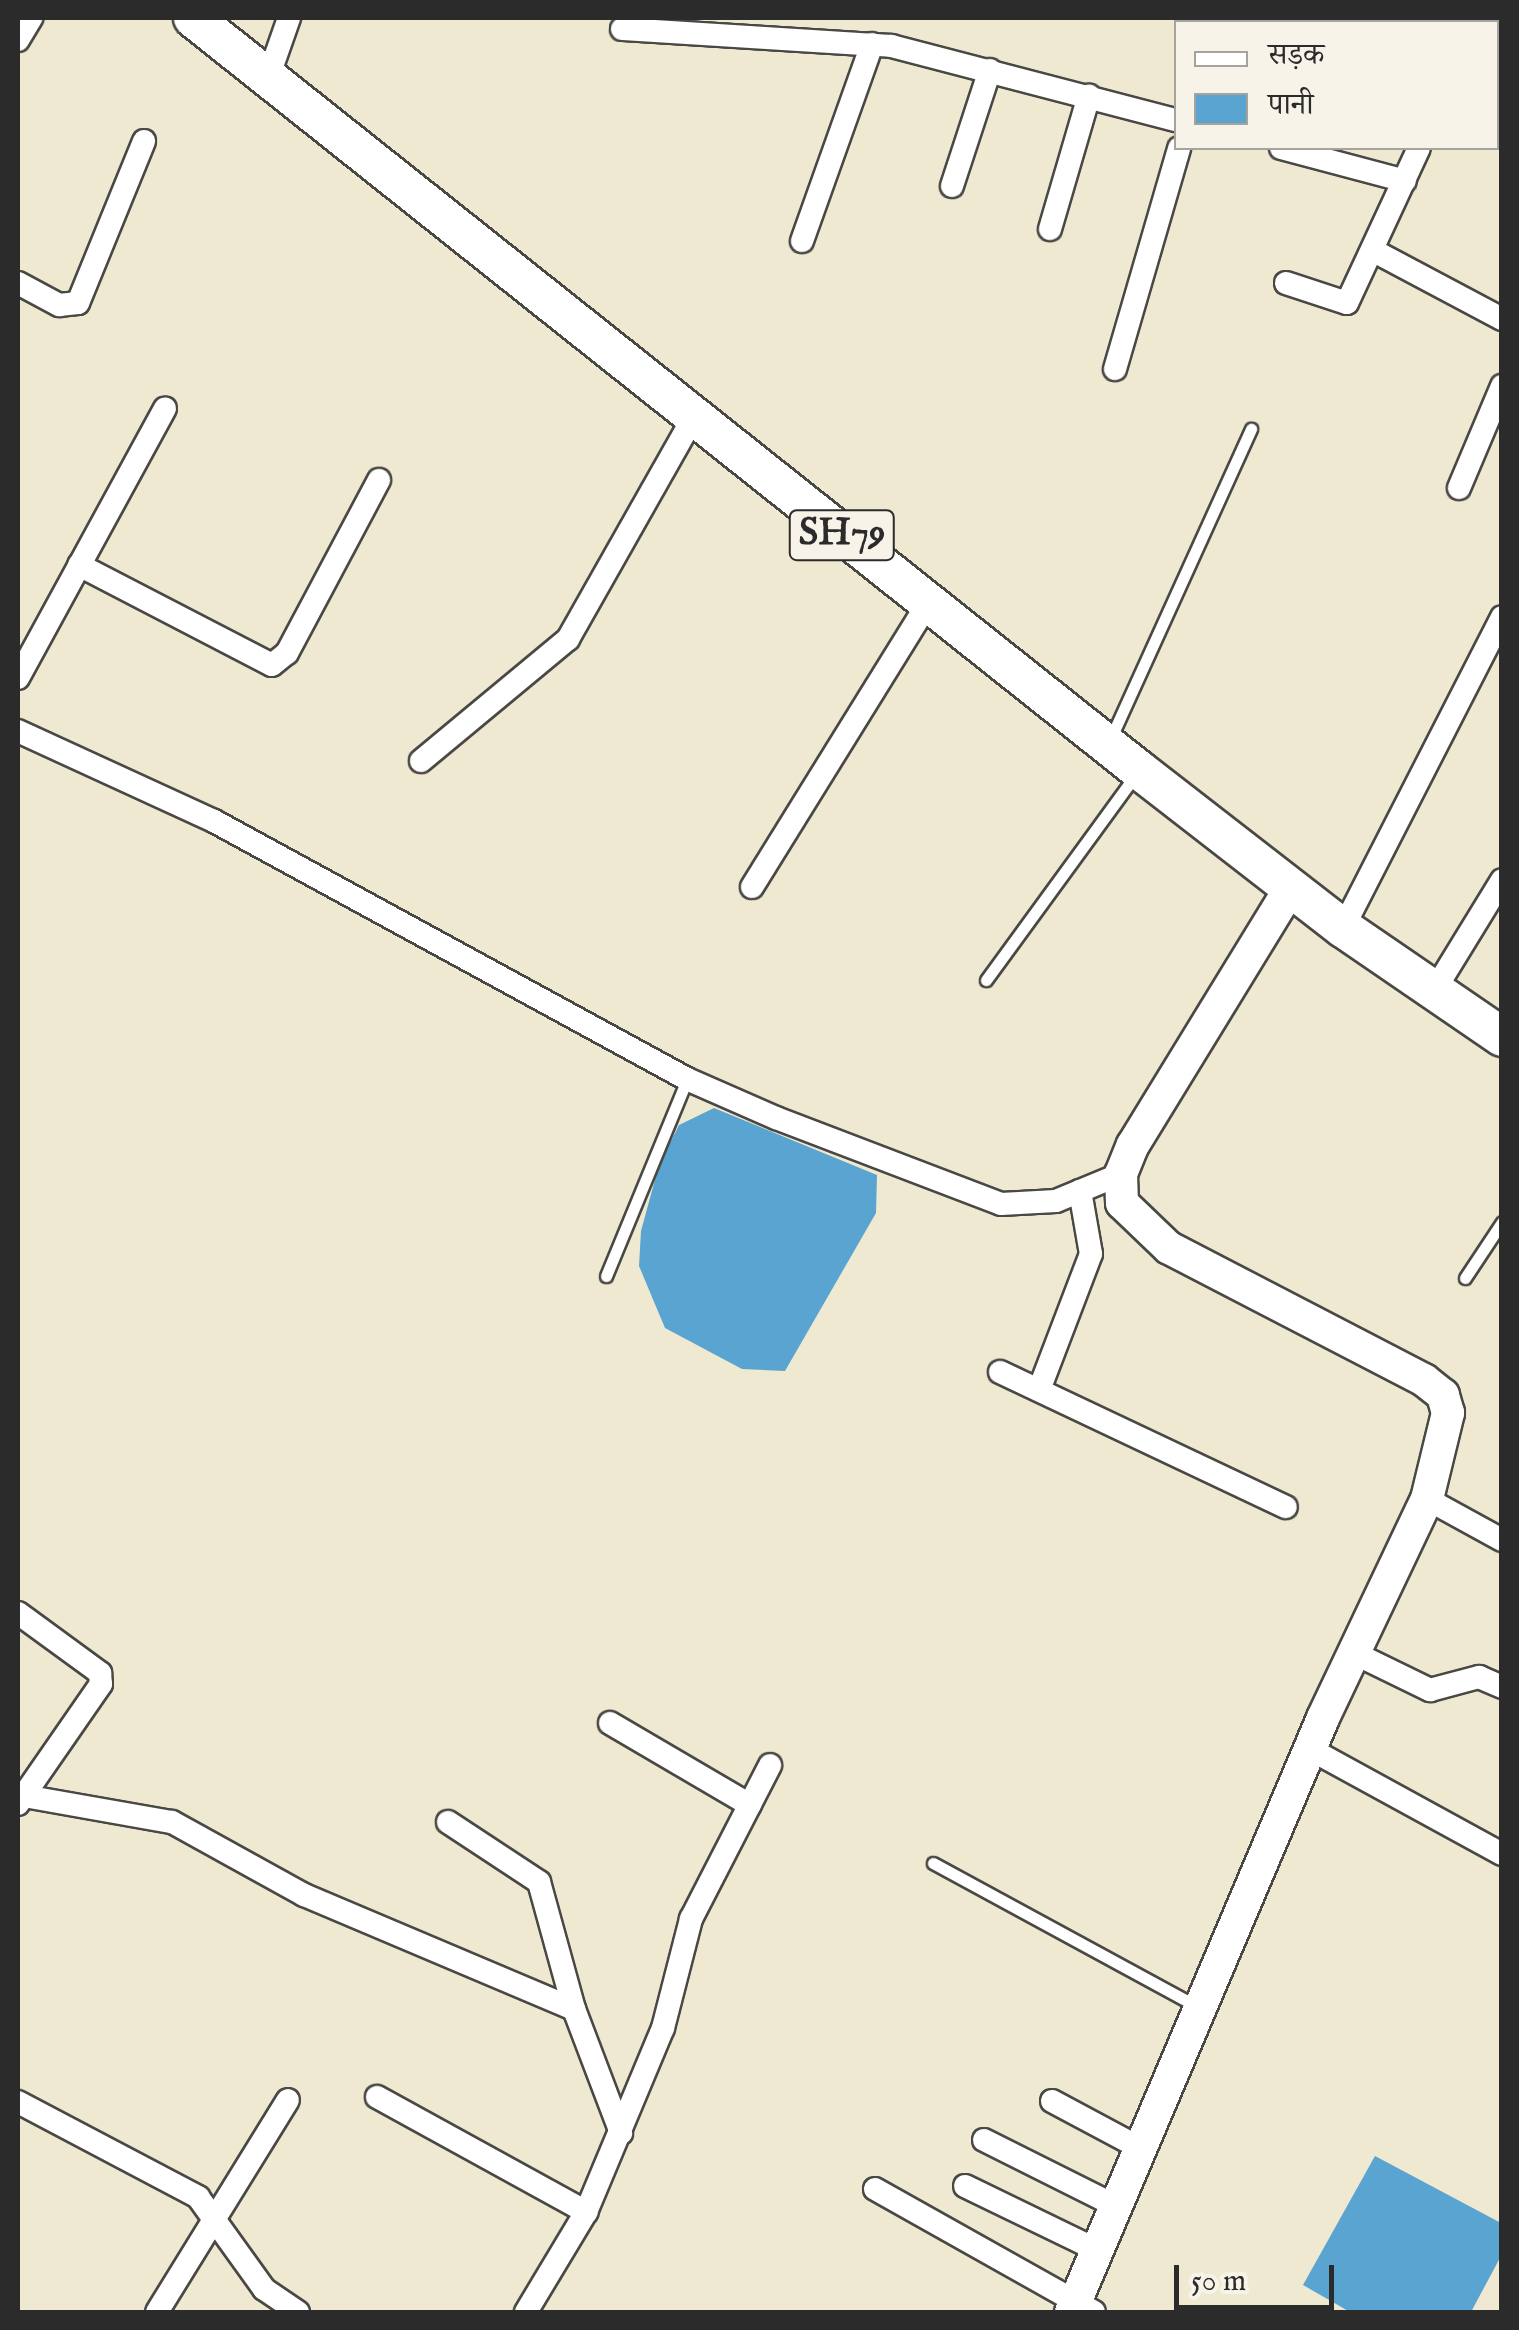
<!DOCTYPE html>
<meta charset="utf-8">
<style>
body{margin:0}
#map{position:relative;width:1519px;height:2330px;overflow:hidden;background:#f0e9d1;font-family:"IM FELL English","Noto Serif Devanagari",serif}
div>[style]{position:absolute}
.water>*{inset:0;background:#59a4d1}
.roads{filter:drop-shadow(2px 0 #494844) drop-shadow(-2px 0 #494844) drop-shadow(0 2px #494844) drop-shadow(0 -2px #494844)}
.lane>*{height:11px;margin:-5.5px;padding:0 5.5px;transform-origin:5.5px;border-radius:5.5px;background:#fff}
.street>*{height:22px;margin:-11px;padding:0 11px;transform-origin:11px;border-radius:11px;background:#fff}
.secondary>*{height:32px;margin:-16px;padding:0 16px;transform-origin:16px;border-radius:16px;background:#fff}
.primary>*{height:38px;margin:-19px;padding:0 19px;transform-origin:19px;border-radius:19px;background:#fff}
span{translate:-50% -50%;white-space:nowrap;text-align:center;line-height:1.15;-webkit-text-stroke:8px #f7f3e8;paint-order:stroke}
.shield-label span{padding:2px 8px;background:#f7f3e8;border:2px solid;border-radius:8px;-webkit-text-stroke-width:0}
.shield-label{font-size:38px;color:#2b2b2b;font-weight:700}
.frame{position:absolute;inset:0;border:20px solid #2b2b2b;pointer-events:none}
.legend{position:absolute;left:1174px;top:20px;width:325px;height:130px;box-sizing:border-box;background:#f7f3e8;border:2px solid #a5a39c;margin:0;padding:12px 18px;list-style:none;font-size:30px;color:#2b2b2b}
.legend li{display:flex;align-items:center;gap:20px;height:50px}
.legend b{width:50px;border:2px solid #a5a39c}
.scale{position:absolute;left:1174px;top:2265px;width:160px;height:45px;box-sizing:border-box;border:5px solid #2b2b2b;border-top:0;padding-left:12px;font-size:30px;line-height:35px;white-space:nowrap;color:#2b2b2b;-webkit-text-stroke:8px #f7f3e8;paint-order:stroke}
</style>
<div id="map">
<div class="water">
<div style="clip-path:polygon(714px 1108px,877px 1175px,876px 1213px,785px 1371px,742px 1369px,665px 1328px,639px 1266px,641px 1231px,659px 1165px,679px 1125px)"></div>
<div style="clip-path:polygon(1375px 2156px,1501px 2223px,1501px 2256px,1471px 2312px,1350px 2312px,1303px 2285px)"></div>
</div>
<div class="roads">
<div class="lane">
<div style="left:1109px;top:742px;width:344px;rotate:-65.6deg"></div>
<div style="left:986px;top:980px;width:255px;rotate:-53.9deg"></div>
<div style="left:606px;top:1276px;width:213px;rotate:-67.6deg"></div>
<div style="left:1465px;top:1278px;width:67px;rotate:-56.5deg"></div>
<div style="left:933px;top:1863px;width:299px;rotate:28.5deg"></div>
</div>
<div class="street">
<div style="left:1411px;top:18px;width:11px;rotate:22deg"></div>
<div style="left:622px;top:29px;width:270px;rotate:3.6deg"></div>
<div style="left:891px;top:46px;width:294px;rotate:14.6deg"></div>
<div style="left:18px;top:40px;width:26px;rotate:-59deg"></div>
<div style="left:1496px;top:73px;width:7px;rotate:34deg"></div>
<div style="left:268px;top:78px;width:64px;rotate:-70.7deg"></div>
<div style="left:1281px;top:148px;width:128px;rotate:14.9deg"></div>
<div style="left:952px;top:186px;width:122px;rotate:-71.9deg"></div>
<div style="left:1050px;top:229px;width:139px;rotate:-73.7deg"></div>
<div style="left:802px;top:241px;width:209px;rotate:-70.4deg"></div>
<div style="left:1374px;top:251px;width:145px;rotate:28deg"></div>
<div style="left:18px;top:283px;width:47px;rotate:28.2deg"></div>
<div style="left:59px;top:305px;width:19px;rotate:-6deg"></div>
<div style="left:78px;top:303px;width:175px;rotate:-67.8deg"></div>
<div style="left:1286px;top:283px;width:64px;rotate:18.2deg"></div>
<div style="left:1347px;top:303px;width:171px;rotate:-65.1deg"></div>
<div style="left:1115px;top:369px;width:230px;rotate:-73.8deg"></div>
<div style="left:1459px;top:488px;width:111px;rotate:-67.1deg"></div>
<div style="left:79px;top:565px;width:217px;rotate:27.4deg"></div>
<div style="left:272px;top:665px;width:19px;rotate:-39deg"></div>
<div style="left:287px;top:653px;width:196px;rotate:-62deg"></div>
<div style="left:18px;top:678px;width:307px;rotate:-61.4deg"></div>
<div style="left:18px;top:731px;width:216px;rotate:24.7deg"></div>
<div style="left:214px;top:821px;width:539px;rotate:28.61deg"></div>
<div style="left:687px;top:1079px;width:97px;rotate:23.7deg"></div>
<div style="left:776px;top:1118px;width:241px;rotate:20.9deg"></div>
<div style="left:1001px;top:1204px;width:55px;rotate:-3.1deg"></div>
<div style="left:1056px;top:1201px;width:70px;rotate:-22.6deg"></div>
<div style="left:421px;top:761px;width:191px;rotate:-39.7deg"></div>
<div style="left:568px;top:639px;width:256px;rotate:-60.5deg"></div>
<div style="left:752px;top:887px;width:334px;rotate:-58.2deg"></div>
<div style="left:1343px;top:928px;width:349px;rotate:-62.9deg"></div>
<div style="left:1434px;top:991px;width:130px;rotate:-58.5deg"></div>
<div style="left:1000px;top:1372px;width:316px;rotate:25.3deg"></div>
<div style="left:1039px;top:1390px;width:146px;rotate:-69.1deg"></div>
<div style="left:1091px;top:1254px;width:64px;rotate:-99.9deg"></div>
<div style="left:1427px;top:1499px;width:85px;rotate:28.7deg"></div>
<div style="left:18px;top:1613px;width:102px;rotate:36.2deg"></div>
<div style="left:100px;top:1673px;width:11px;rotate:85deg"></div>
<div style="left:101px;top:1684px;width:146px;rotate:124.7deg"></div>
<div style="left:1354px;top:1653px;width:85px;rotate:26deg"></div>
<div style="left:1430px;top:1690px;width:51px;rotate:-14.9deg"></div>
<div style="left:1479px;top:1677px;width:25px;rotate:23deg"></div>
<div style="left:610px;top:1723px;width:162px;rotate:30.4deg"></div>
<div style="left:1310px;top:1749px;width:219px;rotate:28.7deg"></div>
<div style="left:24px;top:1796px;width:150px;rotate:10deg"></div>
<div style="left:172px;top:1822px;width:151px;rotate:28.9deg"></div>
<div style="left:304px;top:1895px;width:293px;rotate:22.9deg"></div>
<div style="left:448px;top:1822px;width:109px;rotate:33.4deg"></div>
<div style="left:539px;top:1882px;width:132px;rotate:74.6deg"></div>
<div style="left:574px;top:2009px;width:133px;rotate:69.2deg"></div>
<div style="left:377px;top:2097px;width:239px;rotate:28.8deg"></div>
<div style="left:1052px;top:2101px;width:100px;rotate:28.1deg"></div>
<div style="left:18px;top:2102px;width:204px;rotate:27.8deg"></div>
<div style="left:198px;top:2197px;width:113px;rotate:54.3deg"></div>
<div style="left:264px;top:2289px;width:41px;rotate:34.1deg"></div>
<div style="left:984px;top:2140px;width:148px;rotate:26.6deg"></div>
<div style="left:965px;top:2186px;width:147px;rotate:25.9deg"></div>
<div style="left:875px;top:2189px;width:251px;rotate:29.3deg"></div>
<div style="left:157px;top:2312px;width:249px;rotate:-58.3deg"></div>
<div style="left:526px;top:2312px;width:117px;rotate:-59deg"></div>
<div style="left:586px;top:2212px;width:199px;rotate:-67.3deg"></div>
<div style="left:663px;top:2028px;width:113px;rotate:-75.6deg"></div>
<div style="left:691px;top:1919px;width:173px;rotate:-62.8deg"></div>
</div>
<div class="secondary">
<div style="left:1071px;top:2312px;width:645px;rotate:-67.01deg"></div>
<div style="left:1323px;top:1718px;width:242px;rotate:-64.6deg"></div>
<div style="left:1427px;top:1499px;width:89px;rotate:-76.3deg"></div>
<div style="left:1448px;top:1413px;width:19px;rotate:-106deg"></div>
<div style="left:1443px;top:1395px;width:24px;rotate:-142deg"></div>
<div style="left:1424px;top:1380px;width:287px;rotate:-152.6deg"></div>
<div style="left:1169px;top:1248px;width:65px;rotate:-136.2deg"></div>
<div style="left:1122px;top:1203px;width:29px;rotate:-92deg"></div>
<div style="left:1121px;top:1174px;width:31px;rotate:-68deg"></div>
<div style="left:1133px;top:1145px;width:303px;rotate:-58.5deg"></div>
</div>
<div class="primary">
<div style="left:193px;top:18px;width:1208px;rotate:38.48deg"></div>
<div style="left:1139px;top:770px;width:258px;rotate:37.8deg"></div>
<div style="left:1343px;top:928px;width:193px;rotate:34.4deg"></div>
</div>
</div>
<div class="shield-label">
<span style="left:842px;top:535px">SH79</span>
</div>
<div class="frame"></div>
<ul class="legend">
<li><b style="height:12px;background:#fff"></b>सड़क</li>
<li><b style="height:28px;background:#59a4d1"></b>पानी</li>
</ul>
<div class="scale">50 m</div>
</div>
